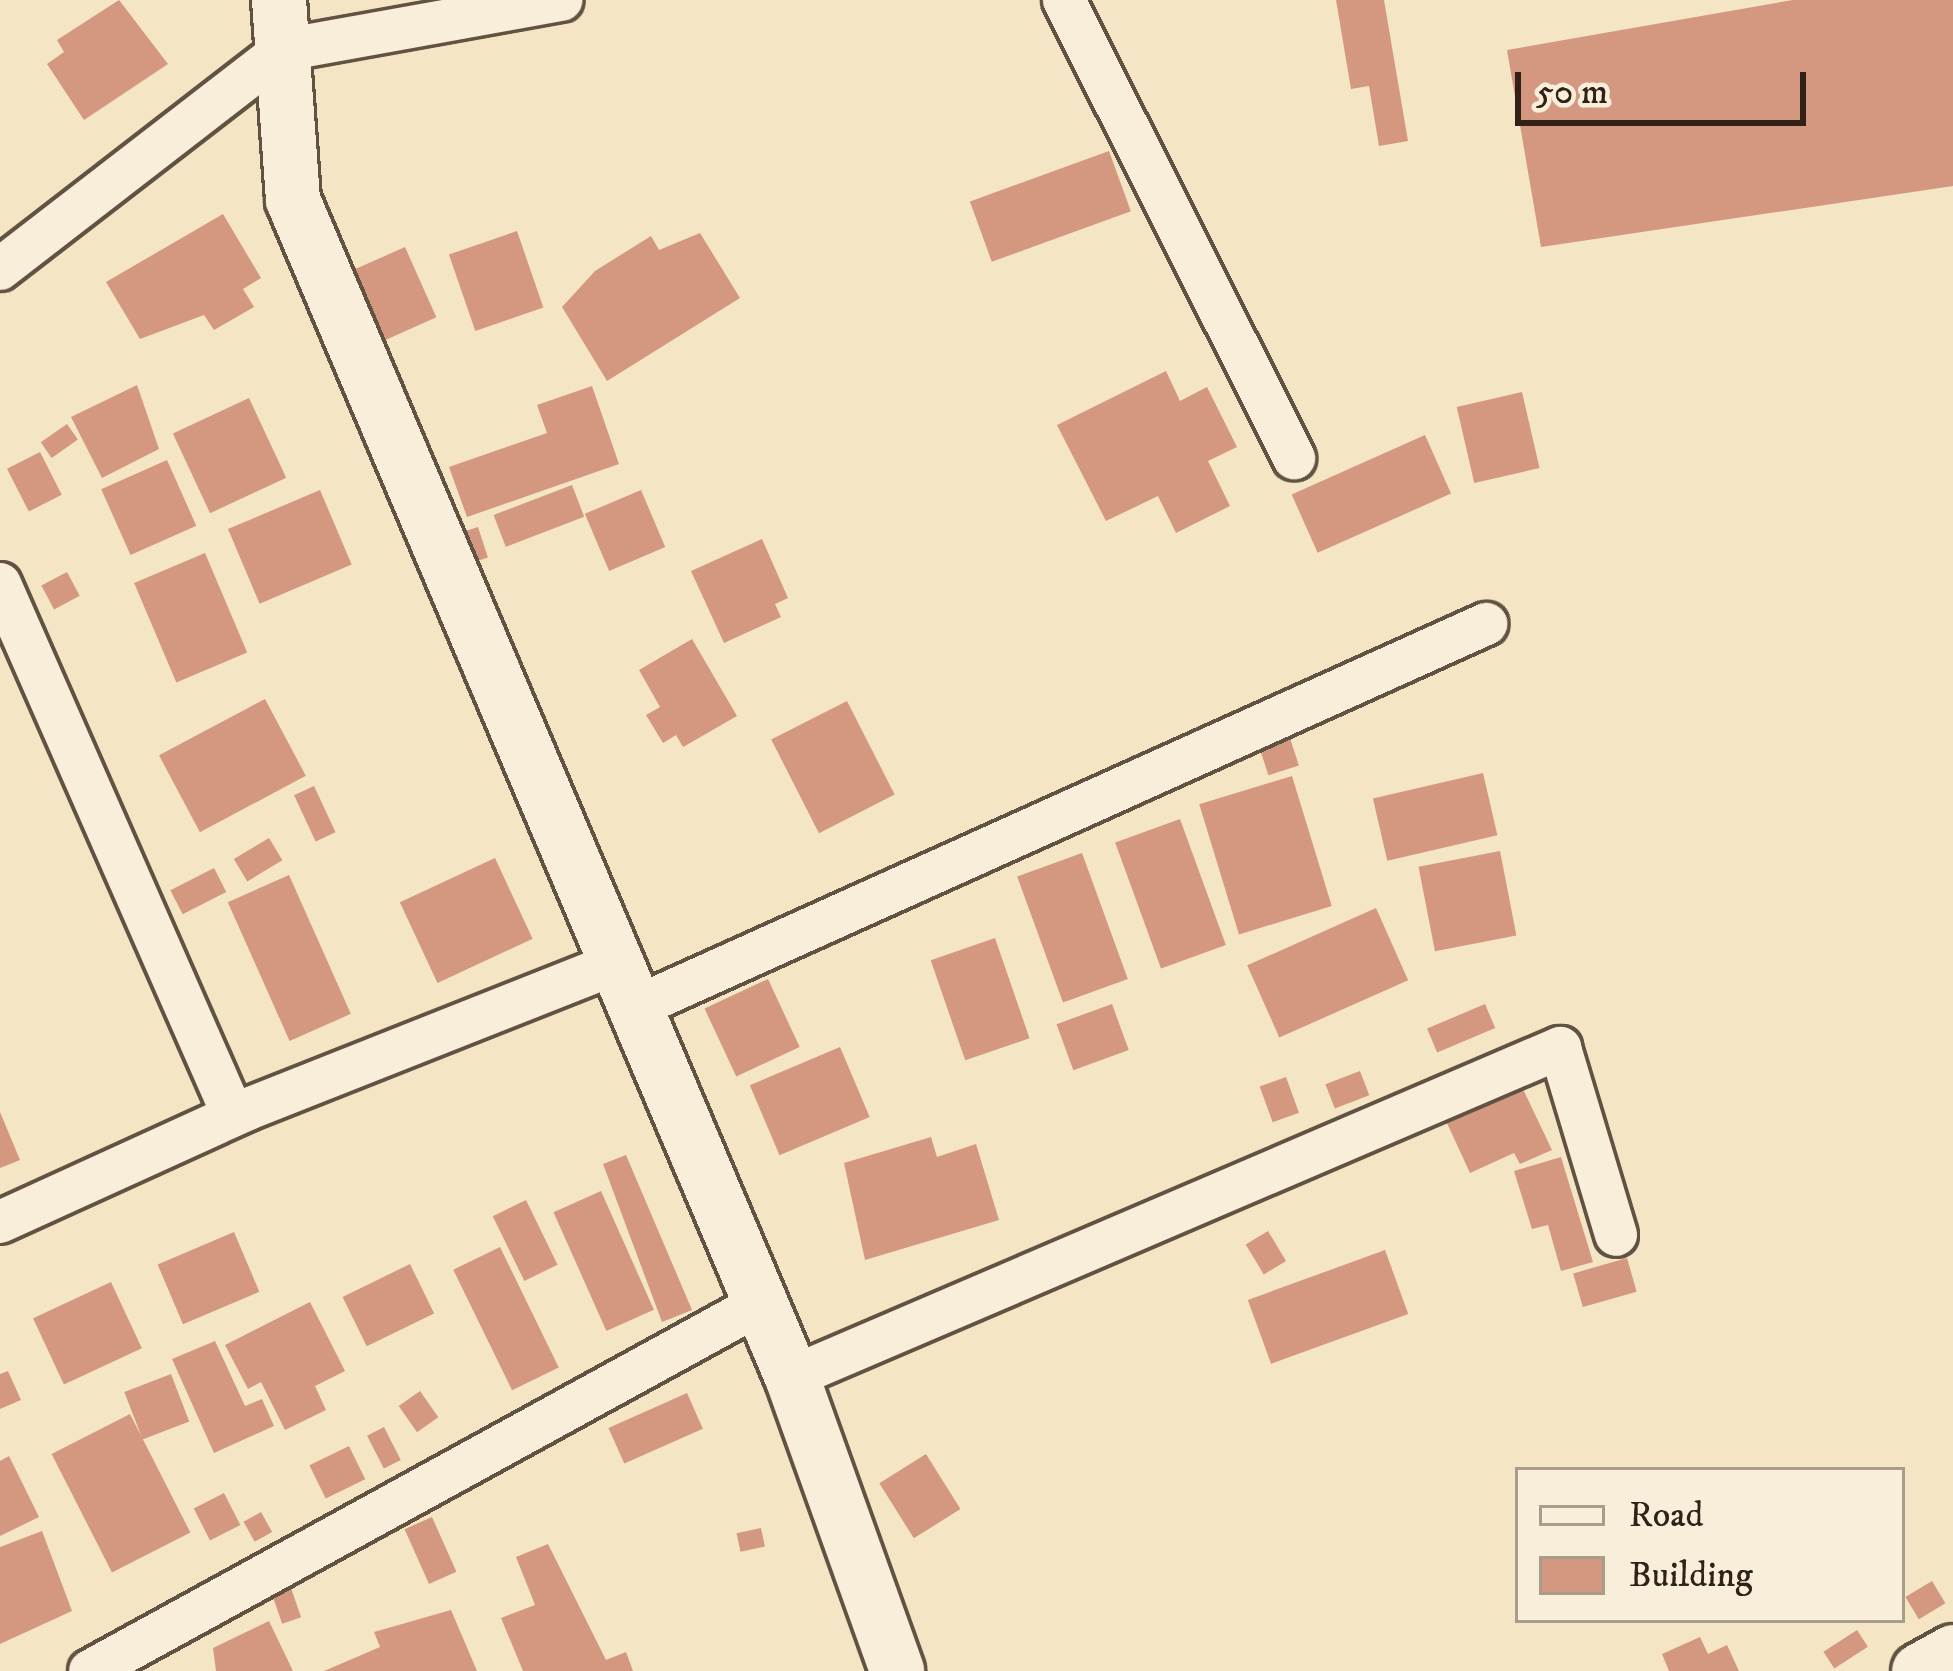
<!DOCTYPE html>
<style>
body{margin:0}
#map{position:relative;width:1953px;height:1671px;overflow:hidden;background:#f4e5c4;font-family:"IM FELL DW Pica",serif}
div>[style]{position:absolute}
.building>*{inset:0;background:#d49881;transform-origin:0 0}
.roads{filter:drop-shadow(3px 0 #625242) drop-shadow(-3px 0 #625242) drop-shadow(0 3px #625242) drop-shadow(0 -3px #625242)}
.minor>*{height:42px;margin:-21px;padding:0 21px;transform-origin:21px;border-radius:21px;background:#f8eed9}
.tertiary>*{height:54px;margin:-27px;padding:0 27px;transform-origin:27px;border-radius:27px;background:#f8eed9}
span{translate:-50% -50%;white-space:nowrap;text-align:center;line-height:1.15;-webkit-text-stroke:10px #f8eed9;paint-order:stroke}
.legend{position:absolute;left:1515px;top:1467px;width:390px;height:156px;box-sizing:border-box;background:#f8eed9;border:3px solid #a89c8b;margin:0;padding:15px 21px;list-style:none;font-size:36px;color:#312116}
.legend li{display:flex;align-items:center;gap:24px;height:60px}
.legend b{width:60px;border:3px solid #a89c8b}
.scale{position:absolute;left:1515px;top:72px;width:291px;height:54px;box-sizing:border-box;border:6px solid #312116;border-top:0;padding-left:15px;font-size:36px;line-height:42px;white-space:nowrap;color:#312116;-webkit-text-stroke:9px #f8eed9;paint-order:stroke}
</style>
<div id="map">
<div class="building">
<div style="clip-path:polygon(119px 0,168px 64px,84px 120px,47px 64px,64px 52px,57px 40px)"></div>
<div style="clip-path:polygon(1336px 0,1384px 0,1408px 141px,1379px 146px,1369px 86px,1351px 89px)"></div>
<div style="clip-path:polygon(1793px 0,1953px 0,1953px 186px,1541px 247px,1507px 50px)"></div>
<div style="left:1109px;top:151px;width:64px;height:148px;rotate:70deg"></div>
<div style="clip-path:polygon(223px 214px,261px 278px,243px 289px,254px 307px,214px 330px,204px 315px,140px 339px,106px 282px)"></div>
<div style="left:517px;top:231px;width:81px;height:72px;rotate:71deg"></div>
<div style="clip-path:polygon(700px 233px,740px 298px,607px 381px,562px 307px,595px 271px,651px 236px,659px 250px)"></div>
<div style="left:405px;top:247px;width:77px;height:58px;rotate:66deg"></div>
<div style="clip-path:polygon(1166px 371px,1180px 401px,1207px 387px,1237px 447px,1208px 461px,1230px 506px,1176px 533px,1158px 496px,1106px 521px,1057px 425px)"></div>
<div style="clip-path:polygon(137px 385px,159px 449px,102px 478px,71px 417px)"></div>
<div style="clip-path:polygon(592px 386px,619px 464px,467px 517px,449px 467px,547px 433px,537px 405px)"></div>
<div style="left:1522px;top:392px;width:78px;height:67px;rotate:77deg"></div>
<div style="left:249px;top:398px;width:88px;height:84px;rotate:65deg"></div>
<div style="left:67px;top:424px;width:19px;height:32px;rotate:55deg"></div>
<div style="left:1425px;top:435px;width:64px;height:146px;rotate:66deg"></div>
<div style="left:40px;top:452px;width:48px;height:37px;rotate:63deg"></div>
<div style="left:167px;top:460px;width:72px;height:72px;rotate:66deg"></div>
<div style="left:572px;top:485px;width:34px;height:84px;rotate:69deg"></div>
<div style="left:320px;top:490px;width:81px;height:100px;rotate:67deg"></div>
<div style="left:641px;top:490px;width:62px;height:61px;rotate:67deg"></div>
<div style="left:478px;top:527px;width:32px;height:18px;rotate:72deg"></div>
<div style="clip-path:polygon(762px 539px,788px 598px,775px 604px,781px 617px,724px 643px,691px 571px)"></div>
<div style="left:205px;top:553px;width:108px;height:77px;rotate:67deg"></div>
<div style="left:67px;top:572px;width:27px;height:29px;rotate:62deg"></div>
<div style="clip-path:polygon(692px 639px,737px 716px,683px 747px,676px 735px,663px 743px,646px 715px,660px 707px,639px 670px)"></div>
<div style="left:265px;top:699px;width:87px;height:120px;rotate:62deg"></div>
<div style="left:847px;top:701px;width:105px;height:85px;rotate:63deg"></div>
<div style="left:1289px;top:735px;width:32px;height:32px;rotate:72deg"></div>
<div style="left:1483px;top:773px;width:64px;height:113px;rotate:77deg"></div>
<div style="left:1292px;top:776px;width:136px;height:97px;rotate:73deg"></div>
<div style="left:314px;top:786px;width:51px;height:22px;rotate:65deg"></div>
<div style="left:1180px;top:819px;width:134px;height:69px;rotate:70deg"></div>
<div style="left:269px;top:838px;width:26px;height:41px;rotate:59deg"></div>
<div style="left:1500px;top:851px;width:86px;height:83px;rotate:79deg"></div>
<div style="left:1082px;top:853px;width:134px;height:69px;rotate:70deg"></div>
<div style="left:495px;top:858px;width:89px;height:105px;rotate:65deg"></div>
<div style="left:214px;top:868px;width:27px;height:49px;rotate:63deg"></div>
<div style="left:289px;top:875px;width:152px;height:67px;rotate:66deg"></div>
<div style="left:1376px;top:908px;width:79px;height:141px;rotate:66deg"></div>
<div style="left:995px;top:938px;width:106px;height:68px;rotate:71deg"></div>
<div style="left:768px;top:979px;width:75px;height:70px;rotate:65deg"></div>
<div style="left:1112px;top:1004px;width:49px;height:59px;rotate:70deg"></div>
<div style="left:1485px;top:1004px;width:26px;height:63px;rotate:67deg"></div>
<div style="left:840px;top:1047px;width:76px;height:98px;rotate:67deg"></div>
<div style="left:1360px;top:1071px;width:26px;height:37px;rotate:69deg"></div>
<div style="left:1286px;top:1077px;width:38px;height:28px;rotate:70deg"></div>
<div style="clip-path:polygon(1522px 1087px,1552px 1150px,1520px 1164px,1514px 1153px,1470px 1173px,1446px 1121px)"></div>
<div style="clip-path:polygon(0 1112px,20px 1160px,0 1168px)"></div>
<div style="clip-path:polygon(931px 1137px,937px 1157px,976px 1144px,999px 1220px,865px 1260px,844px 1163px)"></div>
<div style="clip-path:polygon(626px 1155px,692px 1310px,662px 1322px,603px 1164px)"></div>
<div style="clip-path:polygon(1561px 1157px,1593px 1262px,1561px 1271px,1548px 1225px,1532px 1229px,1514px 1171px)"></div>
<div style="left:601px;top:1191px;width:130px;height:52px;rotate:66deg"></div>
<div style="left:526px;top:1200px;width:72px;height:37px;rotate:64deg"></div>
<div style="left:1268px;top:1231px;width:35px;height:26px;rotate:59deg"></div>
<div style="left:234px;top:1232px;width:65px;height:83px;rotate:67deg"></div>
<div style="left:500px;top:1247px;width:134px;height:52px;rotate:64deg"></div>
<div style="left:1385px;top:1250px;width:68px;height:146px;rotate:70deg"></div>
<div style="left:1627px;top:1258px;width:35px;height:56px;rotate:74deg"></div>
<div style="left:410px;top:1264px;width:55px;height:75px;rotate:64deg"></div>
<div style="left:111px;top:1282px;width:73px;height:86px;rotate:65deg"></div>
<div style="clip-path:polygon(310px 1302px,345px 1371px,315px 1386px,326px 1410px,285px 1430px,261px 1382px,248px 1389px,225px 1345px)"></div>
<div style="clip-path:polygon(215px 1341px,245px 1406px,262px 1399px,274px 1426px,214px 1453px,172px 1359px)"></div>
<div style="clip-path:polygon(8px 1371px,21px 1400px,0 1409px,0 1374px)"></div>
<div style="left:171px;top:1374px;width:51px;height:50px;rotate:69deg"></div>
<div style="left:420px;top:1391px;width:32px;height:26px;rotate:55deg"></div>
<div style="left:687px;top:1393px;width:39px;height:86px;rotate:66deg"></div>
<div style="left:130px;top:1414px;width:133px;height:88px;rotate:63deg"></div>
<div style="left:384px;top:1427px;width:37px;height:19px;rotate:63deg"></div>
<div style="left:349px;top:1446px;width:37px;height:44px;rotate:64deg"></div>
<div style="left:926px;top:1454px;width:65px;height:55px;rotate:58deg"></div>
<div style="clip-path:polygon(9px 1456px,39px 1517px,0 1536px,0 1461px)"></div>
<div style="left:224px;top:1493px;width:36px;height:34px;rotate:63deg"></div>
<div style="left:261px;top:1512px;width:23px;height:20px;rotate:61deg"></div>
<div style="left:432px;top:1517px;width:60px;height:30px;rotate:66deg"></div>
<div style="left:761px;top:1528px;width:19px;height:25px;rotate:78deg"></div>
<div style="clip-path:polygon(42px 1531px,72px 1611px,0 1644px,0 1547px)"></div>
<div style="clip-path:polygon(548px 1544px,606px 1660px,626px 1652px,633px 1671px,523px 1671px,501px 1618px,535px 1605px,516px 1557px)"></div>
<div style="left:1932px;top:1581px;width:26px;height:31px;rotate:59deg"></div>
<div style="left:291px;top:1588px;width:31px;height:20px;rotate:71deg"></div>
<div style="clip-path:polygon(451px 1610px,477px 1671px,324px 1671px,380px 1647px,374px 1632px)"></div>
<div style="clip-path:polygon(269px 1621px,293px 1671px,216px 1671px,213px 1648px)"></div>
<div style="left:1857px;top:1630px;width:20px;height:40px;rotate:57deg"></div>
<div style="clip-path:polygon(1700px 1637px,1708px 1654px,1727px 1645px,1739px 1671px,1669px 1671px,1662px 1654px)"></div>
</div>
<div class="roads">
<div class="minor">
<div style="left:1064px;top:0;width:513px;rotate:63.33deg"></div>
<div style="left:0;top:269px;width:358px;rotate:-37.7deg"></div>
<div style="left:283px;top:50px;width:283px;rotate:-10.2deg"></div>
<div style="left:0;top:584px;width:580px;rotate:66.31deg"></div>
<div style="left:634px;top:1008px;width:935px;rotate:-24.26deg"></div>
<div style="left:0;top:1222px;width:273px;rotate:-24.5deg"></div>
<div style="left:248px;top:1109px;width:395px;rotate:-21.6deg"></div>
<div style="left:792px;top:1377px;width:836px;rotate:-23.19deg"></div>
<div style="left:1560px;top:1048px;width:195px;rotate:73.3deg"></div>
<div style="left:90px;top:1671px;width:762px;rotate:-28.72deg"></div>
</div>
<div class="tertiary">
<div style="left:279px;top:0;width:200px;rotate:86deg"></div>
<div style="left:293px;top:200px;width:1278px;rotate:67.03deg"></div>
<div style="left:792px;top:1377px;width:312px;rotate:70.3deg"></div>
<div style="left:1919px;top:1671px;width:39px;rotate:-29deg"></div>
</div>
</div>
<ul class="legend">
<li><b style="height:15px;background:#f8eed9"></b>Road</li>
<li><b style="height:33px;background:#d49881"></b>Building</li>
</ul>
<div class="scale">50 m</div>
</div>
